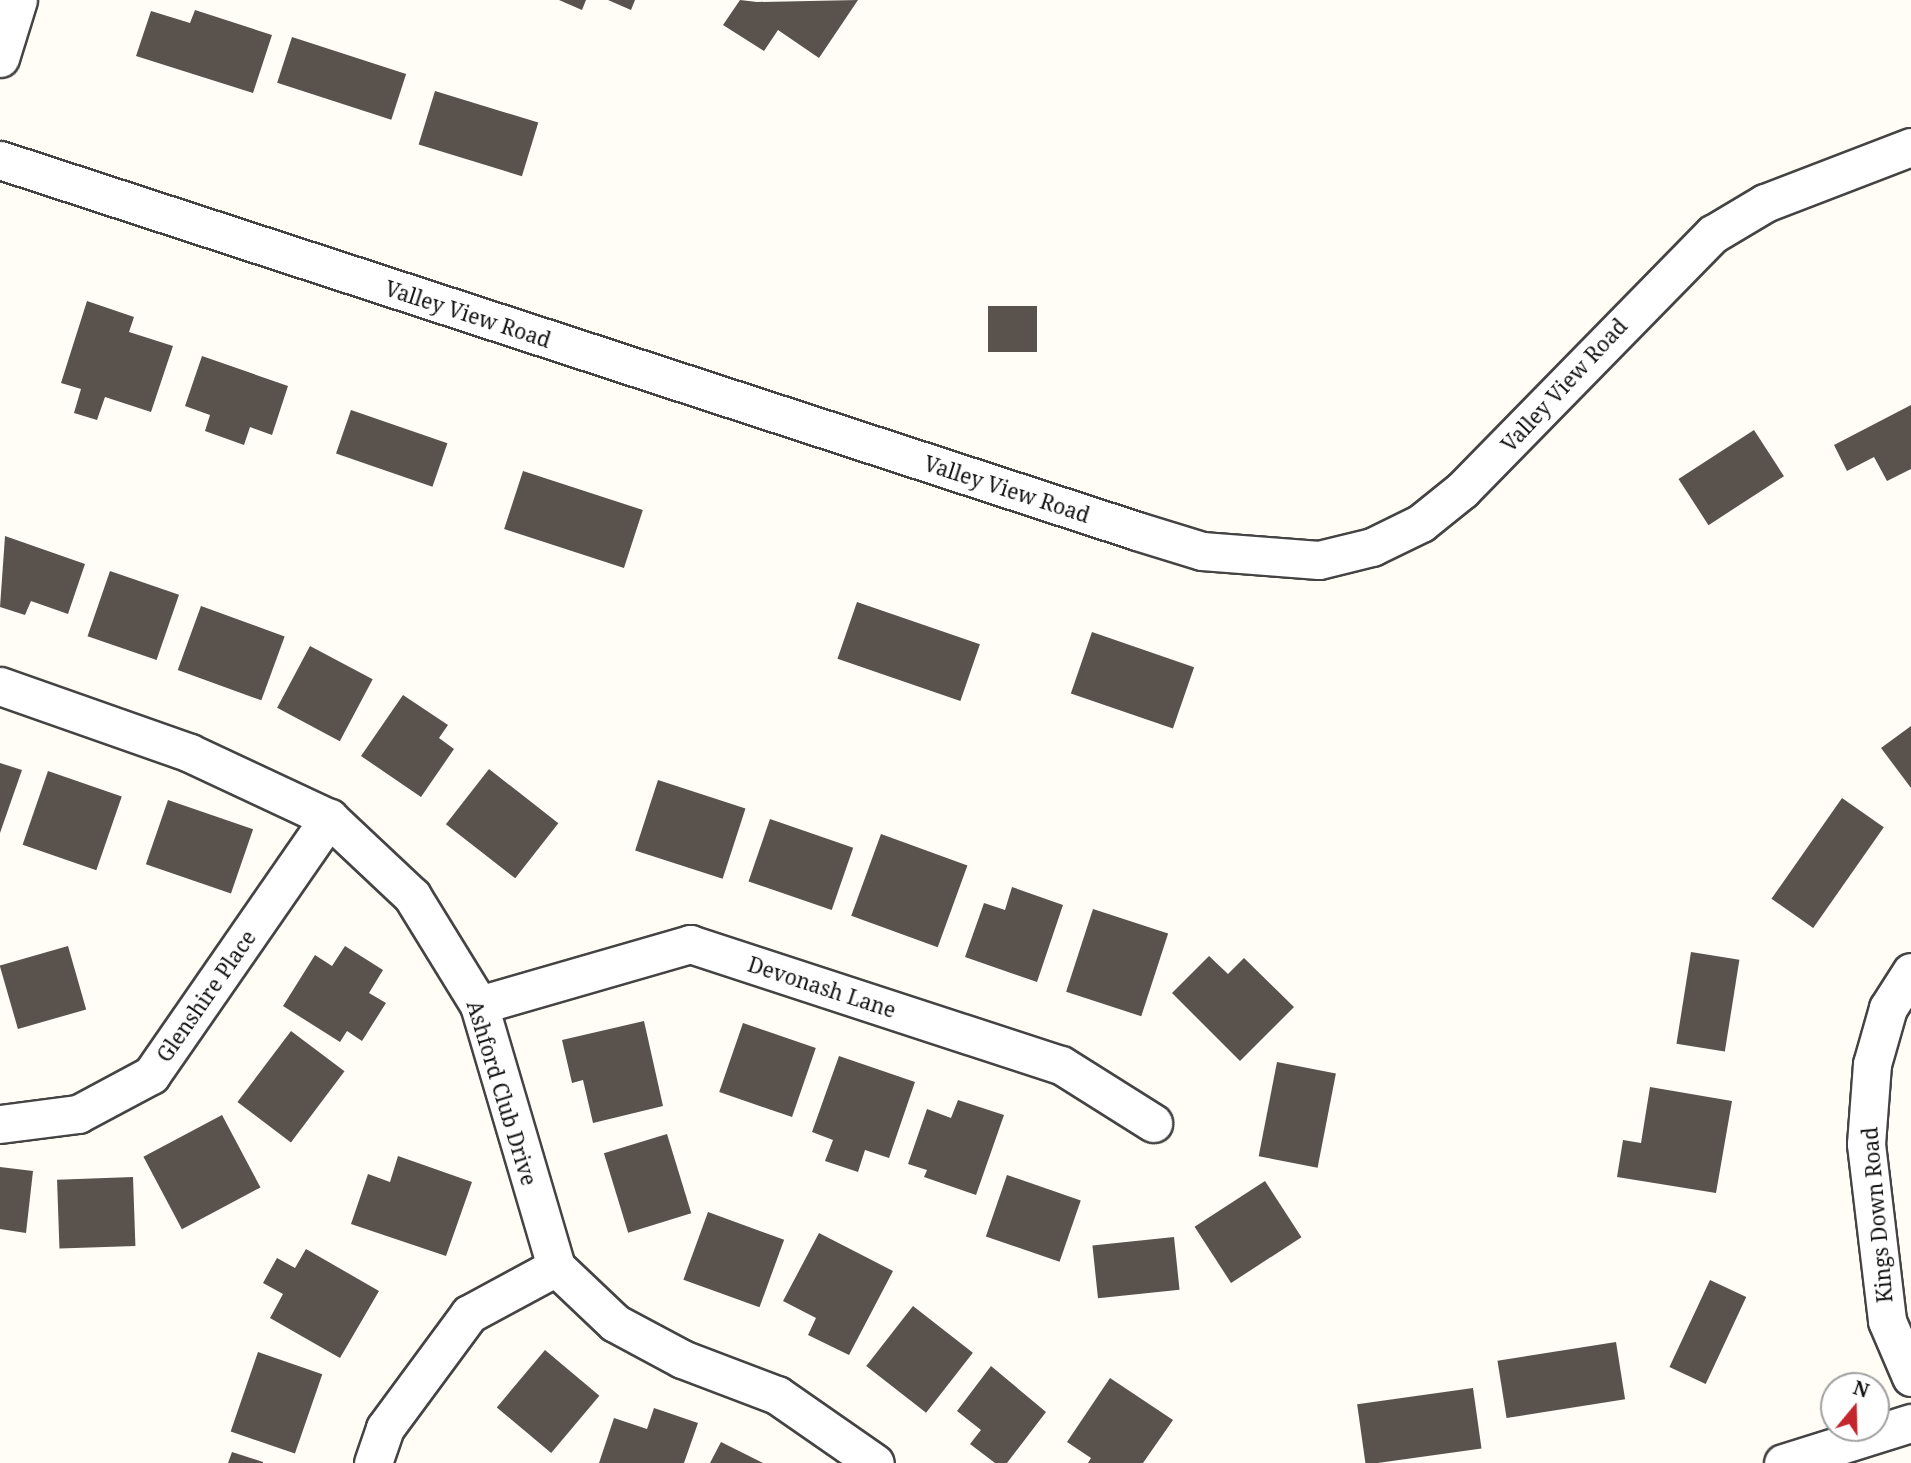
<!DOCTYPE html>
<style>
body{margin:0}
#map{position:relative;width:1911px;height:1463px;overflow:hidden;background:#fffdf5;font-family:"Noto Serif",serif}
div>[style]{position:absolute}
.building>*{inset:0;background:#5a524d;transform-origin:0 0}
.roads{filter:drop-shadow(2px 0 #444) drop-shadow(-2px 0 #444) drop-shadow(0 2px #444) drop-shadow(0 -2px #444)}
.street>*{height:37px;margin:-18.5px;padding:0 18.5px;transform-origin:18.5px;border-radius:18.5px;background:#fff}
span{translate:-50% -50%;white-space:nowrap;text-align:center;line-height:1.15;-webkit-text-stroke:7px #fff;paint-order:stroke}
.street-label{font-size:21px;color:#111}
.north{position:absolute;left:1820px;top:1372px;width:70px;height:70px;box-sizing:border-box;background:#fff;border:2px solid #a0a0a0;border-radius:50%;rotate:19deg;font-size:19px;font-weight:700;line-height:28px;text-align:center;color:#111}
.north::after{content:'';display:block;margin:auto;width:24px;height:32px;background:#c4262e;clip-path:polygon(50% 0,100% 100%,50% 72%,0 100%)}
</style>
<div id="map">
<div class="building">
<div style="clip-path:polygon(559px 0,586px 0,582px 10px)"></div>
<div style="clip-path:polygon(608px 0,635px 0,631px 10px)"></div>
<div style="clip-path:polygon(740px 0,757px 2px,858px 0,819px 58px,778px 30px,764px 51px,723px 25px)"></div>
<div style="clip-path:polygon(195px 10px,272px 35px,253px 93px,136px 56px,151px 11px,190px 23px)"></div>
<div style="left:292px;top:37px;width:120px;height:48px;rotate:18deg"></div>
<div style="left:435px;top:91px;width:108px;height:56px;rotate:17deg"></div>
<div style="clip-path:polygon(87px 301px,134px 317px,129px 332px,173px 346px,151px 412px,105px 397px,97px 420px,74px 413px,81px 389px,61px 383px)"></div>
<div style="left:1037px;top:306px;width:46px;height:49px;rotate:90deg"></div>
<div style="clip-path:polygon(202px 356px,288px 386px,272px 435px,250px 427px,244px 445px,205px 431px,210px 415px,185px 406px)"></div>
<div style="clip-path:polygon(1911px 405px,1911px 469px,1887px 481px,1874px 457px,1847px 471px,1834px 445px)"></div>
<div style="left:351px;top:410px;width:102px;height:46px;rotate:19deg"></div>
<div style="left:1754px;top:430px;width:55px;height:90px;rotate:57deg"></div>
<div style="left:523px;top:471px;width:126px;height:61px;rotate:18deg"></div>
<div style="clip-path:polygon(5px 536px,85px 564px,68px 614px,31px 601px,25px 615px,0 607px)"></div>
<div style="left:110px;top:571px;width:73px;height:69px;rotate:19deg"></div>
<div style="left:857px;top:602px;width:130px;height:60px;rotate:19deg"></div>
<div style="left:201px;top:606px;width:89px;height:68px;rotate:20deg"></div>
<div style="left:1092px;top:632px;width:108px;height:65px;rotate:19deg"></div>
<div style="left:310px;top:646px;width:71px;height:70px;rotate:28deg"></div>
<div style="clip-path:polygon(403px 695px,448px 725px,439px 738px,454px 749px,421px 797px,361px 756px)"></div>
<div style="clip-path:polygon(1911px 726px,1911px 788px,1881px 748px)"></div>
<div style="clip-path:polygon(0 763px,22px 770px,0 833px)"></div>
<div style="left:489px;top:769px;width:88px;height:70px;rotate:38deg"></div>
<div style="left:48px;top:771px;width:78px;height:78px;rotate:19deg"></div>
<div style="left:658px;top:780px;width:92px;height:74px;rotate:18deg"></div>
<div style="left:1842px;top:798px;width:51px;height:123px;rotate:35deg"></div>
<div style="left:168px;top:800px;width:90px;height:68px;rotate:19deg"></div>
<div style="left:770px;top:819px;width:88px;height:66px;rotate:19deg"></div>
<div style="left:881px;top:834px;width:92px;height:87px;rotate:20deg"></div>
<div style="clip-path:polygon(1012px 887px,1063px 905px,1037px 982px,965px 957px,984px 903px,1005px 910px)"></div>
<div style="left:1093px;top:909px;width:79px;height:87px;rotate:18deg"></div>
<div style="left:68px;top:946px;width:66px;height:71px;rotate:74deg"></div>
<div style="clip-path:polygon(345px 946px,383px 970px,369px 993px,386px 1003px,362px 1041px,347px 1031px,340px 1042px,283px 1006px,315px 955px,332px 966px)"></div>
<div style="left:1691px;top:952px;width:49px;height:93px;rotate:9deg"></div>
<div style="clip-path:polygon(1209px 956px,1228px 974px,1244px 958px,1294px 1007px,1240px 1061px,1172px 993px)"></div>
<div style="clip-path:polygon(644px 1021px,663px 1106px,593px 1123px,583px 1080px,572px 1083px,562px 1040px)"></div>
<div style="left:743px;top:1023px;width:77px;height:73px;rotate:19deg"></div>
<div style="left:291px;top:1031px;width:67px;height:89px;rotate:37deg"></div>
<div style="clip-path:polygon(839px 1056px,915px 1082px,889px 1158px,865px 1150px,858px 1172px,825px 1161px,833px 1140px,812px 1132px)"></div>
<div style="left:1277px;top:1062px;width:60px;height:96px;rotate:11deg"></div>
<div style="clip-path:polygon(1650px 1087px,1732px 1101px,1716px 1193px,1617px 1177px,1623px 1140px,1641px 1143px)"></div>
<div style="clip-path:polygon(958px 1100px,1004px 1115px,976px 1195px,924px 1177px,927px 1170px,908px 1164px,927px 1109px,951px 1118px)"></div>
<div style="left:222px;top:1115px;width:82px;height:89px;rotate:62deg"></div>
<div style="left:667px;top:1134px;width:83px;height:66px;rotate:73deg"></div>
<div style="clip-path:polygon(398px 1156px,472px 1182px,446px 1256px,351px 1224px,368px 1174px,390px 1182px)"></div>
<div style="clip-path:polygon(0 1167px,33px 1171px,26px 1233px,0 1229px)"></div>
<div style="left:1007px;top:1175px;width:78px;height:65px;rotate:19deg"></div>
<div style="left:133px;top:1177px;width:69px;height:76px;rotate:88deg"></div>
<div style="left:1265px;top:1181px;width:67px;height:84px;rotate:57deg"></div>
<div style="left:708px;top:1212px;width:81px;height:72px;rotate:20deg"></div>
<div style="clip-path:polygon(819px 1233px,893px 1271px,849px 1355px,808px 1335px,816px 1318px,783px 1301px)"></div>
<div style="left:1174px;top:1237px;width:53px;height:82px;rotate:84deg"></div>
<div style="clip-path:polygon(306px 1249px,379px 1291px,340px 1358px,270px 1318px,283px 1294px,263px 1283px,277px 1258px,295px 1268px)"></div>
<div style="left:1710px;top:1280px;width:40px;height:96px;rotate:25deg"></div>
<div style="left:913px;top:1306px;width:76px;height:76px;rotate:38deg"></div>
<div style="left:1616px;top:1342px;width:58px;height:120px;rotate:81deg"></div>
<div style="left:545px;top:1350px;width:71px;height:75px;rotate:40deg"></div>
<div style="left:258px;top:1352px;width:68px;height:84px;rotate:19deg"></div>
<div style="clip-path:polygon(991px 1366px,1046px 1412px,1007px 1463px,995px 1463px,970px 1444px,981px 1430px,957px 1411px)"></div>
<div style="clip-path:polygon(1110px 1378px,1173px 1420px,1143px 1463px,1088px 1463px,1091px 1458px,1067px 1442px)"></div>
<div style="left:1473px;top:1388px;width:61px;height:117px;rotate:82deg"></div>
<div style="clip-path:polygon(654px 1408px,698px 1423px,684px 1463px,599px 1463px,614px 1418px,647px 1429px)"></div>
<div style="clip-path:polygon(721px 1442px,763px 1463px,710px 1463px)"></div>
<div style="clip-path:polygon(232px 1452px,263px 1462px,263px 1463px,228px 1463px)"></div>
</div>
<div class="roads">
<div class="street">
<div style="left:0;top:58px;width:61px;rotate:-72.8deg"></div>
<div style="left:0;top:160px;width:1196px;rotate:18.07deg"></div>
<div style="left:1137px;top:531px;width:68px;rotate:17.1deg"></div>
<div style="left:1202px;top:551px;width:117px;rotate:4.4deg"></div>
<div style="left:1319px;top:560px;width:55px;rotate:-13.8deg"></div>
<div style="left:1372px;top:547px;width:55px;rotate:-26.1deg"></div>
<div style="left:1421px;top:523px;width:53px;rotate:-38.8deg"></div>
<div style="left:1462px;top:490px;width:359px;rotate:-45.6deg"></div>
<div style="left:1713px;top:234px;width:61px;rotate:-30.8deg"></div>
<div style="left:1765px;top:203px;width:156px;rotate:-21deg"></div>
<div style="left:0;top:686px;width:201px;rotate:19.4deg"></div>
<div style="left:190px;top:753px;width:153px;rotate:25.1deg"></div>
<div style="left:329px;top:818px;width:114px;rotate:43.2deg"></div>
<div style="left:412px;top:896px;width:128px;rotate:58.4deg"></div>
<div style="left:479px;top:1005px;width:273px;rotate:73.6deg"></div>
<div style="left:556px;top:1267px;width:81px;rotate:43.5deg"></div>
<div style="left:615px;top:1323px;width:76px;rotate:28.2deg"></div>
<div style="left:682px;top:1359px;width:102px;rotate:20.8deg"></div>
<div style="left:777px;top:1395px;width:119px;rotate:34.8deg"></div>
<div style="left:1911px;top:972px;width:43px;rotate:122.6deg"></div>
<div style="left:1888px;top:1008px;width:58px;rotate:105.9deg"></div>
<div style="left:1872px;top:1064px;width:80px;rotate:94.3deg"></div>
<div style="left:1866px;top:1144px;width:178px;rotate:83.2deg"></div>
<div style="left:1887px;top:1321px;width:61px;rotate:66.8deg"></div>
<div style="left:479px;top:1005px;width:220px;rotate:-16.1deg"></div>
<div style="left:690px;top:944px;width:390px;rotate:18.1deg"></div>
<div style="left:1061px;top:1065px;width:109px;rotate:32.2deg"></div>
<div style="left:0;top:1124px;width:79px;rotate:-7.3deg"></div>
<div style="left:78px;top:1114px;width:83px;rotate:-28.1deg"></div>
<div style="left:151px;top:1075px;width:313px;rotate:-55.3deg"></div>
<div style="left:373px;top:1463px;width:37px;rotate:-71deg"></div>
<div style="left:385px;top:1428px;width:142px;rotate:-53.6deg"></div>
<div style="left:469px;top:1314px;width:99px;rotate:-28.4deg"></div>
<div style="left:1783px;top:1463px;width:134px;rotate:-17.4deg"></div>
</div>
</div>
<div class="street-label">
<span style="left:468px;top:314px;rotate:18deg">Valley View Road</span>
<span style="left:1564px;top:385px;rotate:-47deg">Valley View Road</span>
<span style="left:1007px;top:489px;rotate:18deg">Valley View Road</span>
<span style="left:822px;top:987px;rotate:18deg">Devonash Lane</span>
<span style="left:206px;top:996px;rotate:-55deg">Glenshire Place</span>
<span style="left:502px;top:1093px;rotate:73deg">Ashford Club Drive</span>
<span style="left:1877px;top:1215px;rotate:-95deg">Kings Down Road</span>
</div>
<div class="north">N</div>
</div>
